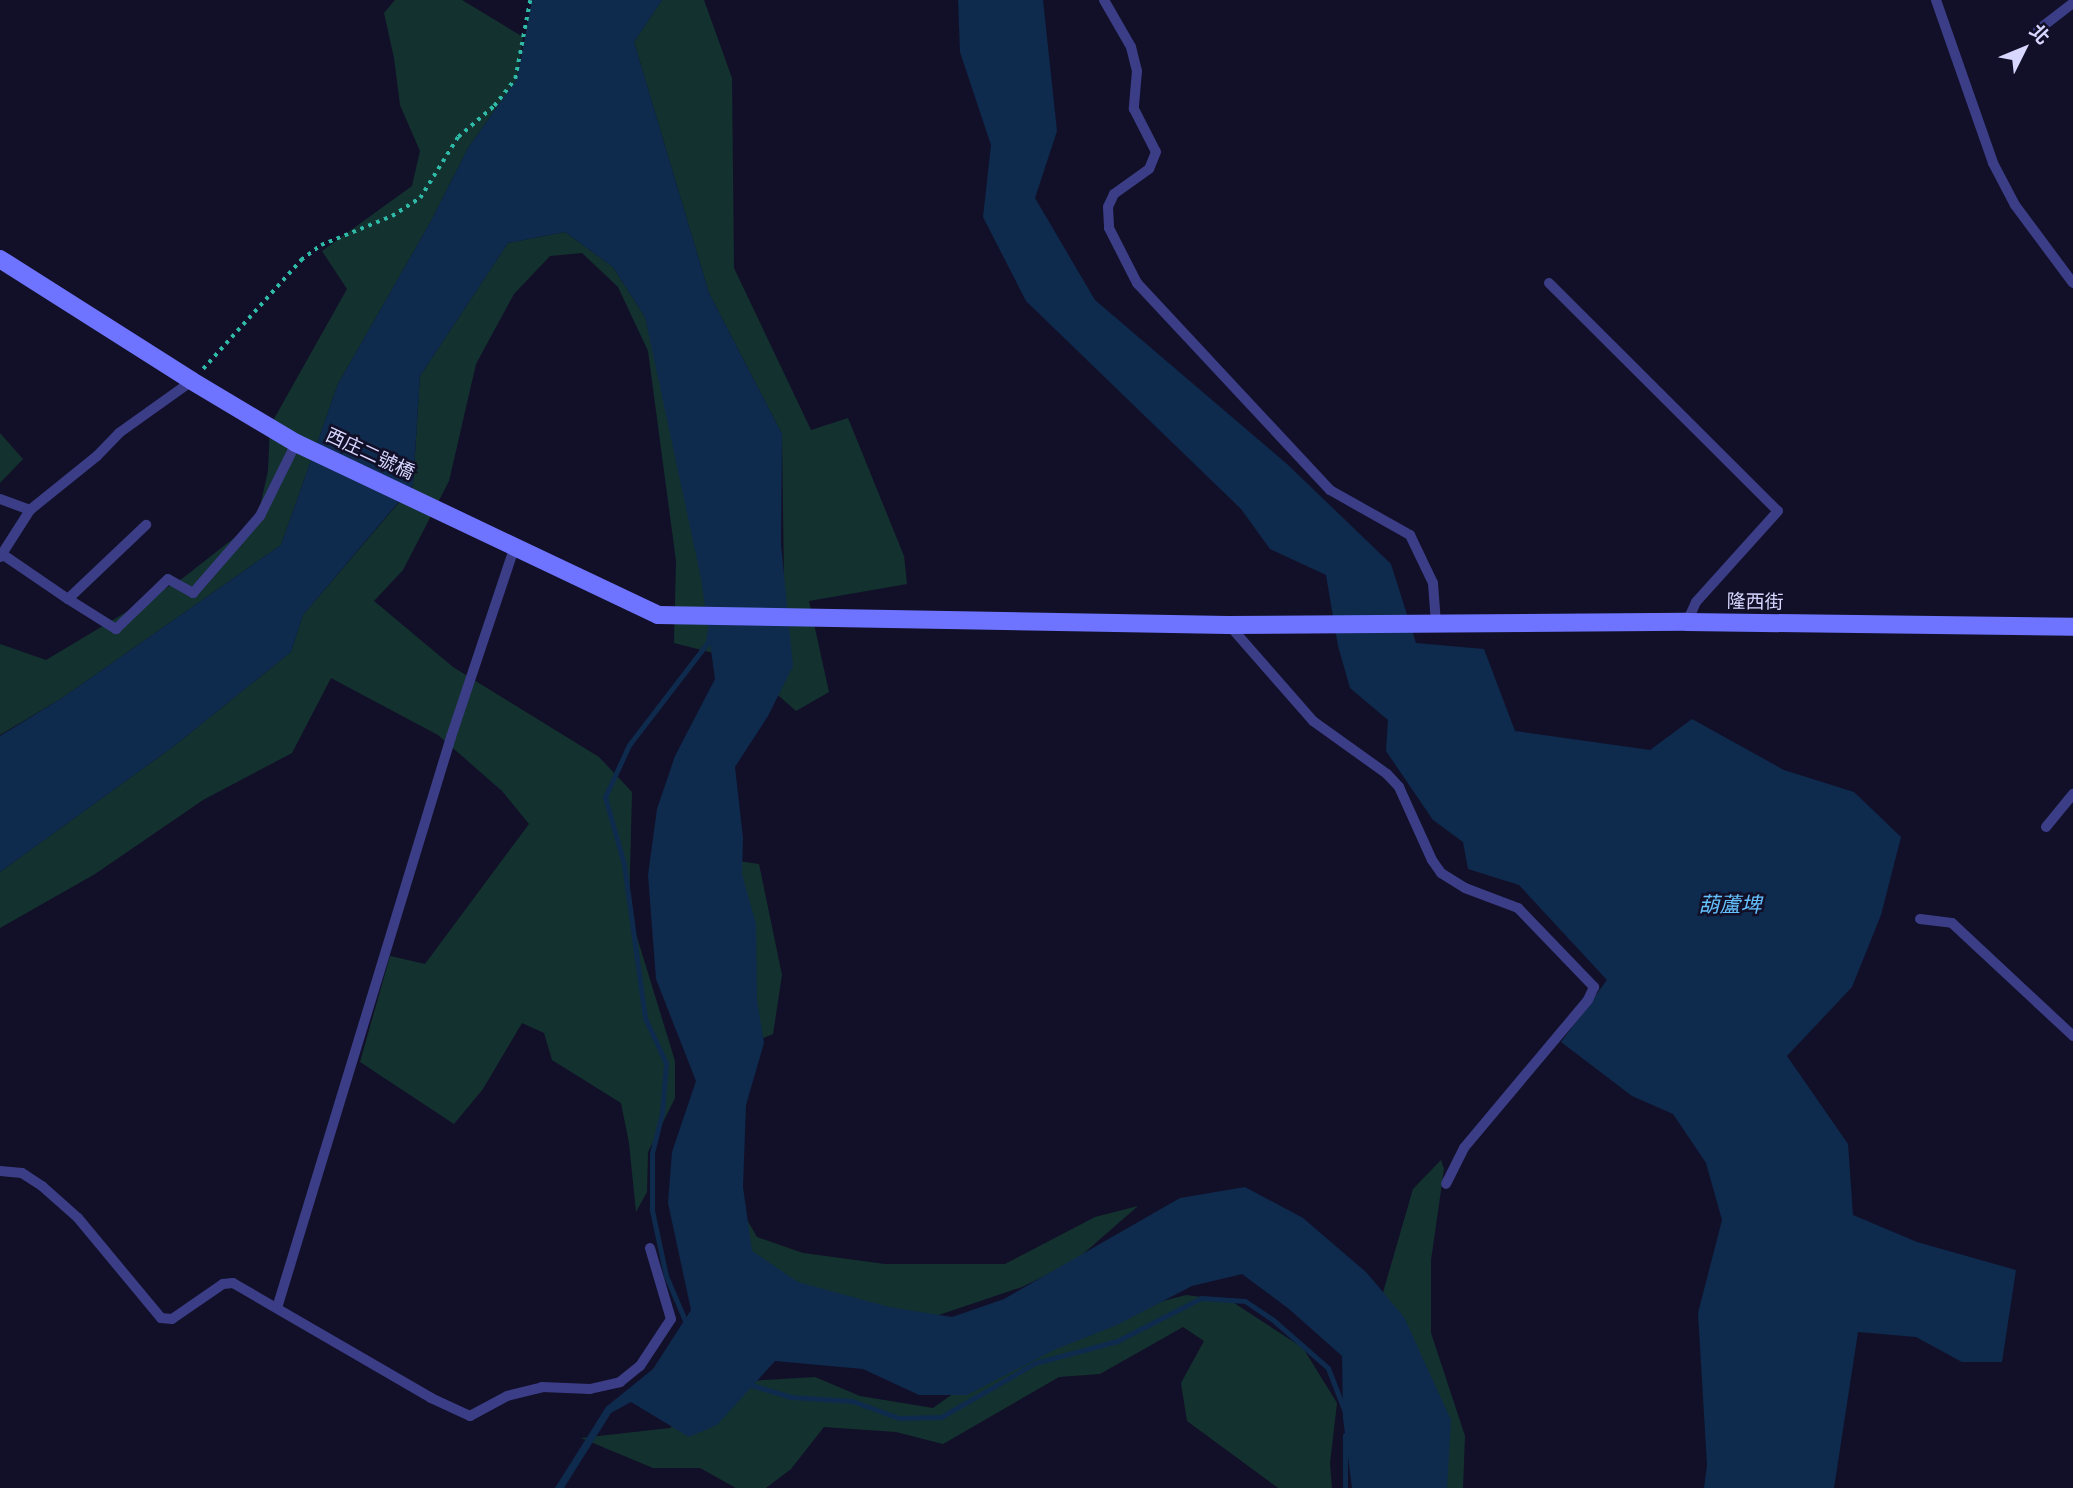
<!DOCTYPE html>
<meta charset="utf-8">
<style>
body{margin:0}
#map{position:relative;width:2073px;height:1488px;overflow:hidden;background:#121028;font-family:Jost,"Noto Sans TC",sans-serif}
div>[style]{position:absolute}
.green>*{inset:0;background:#13322f}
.water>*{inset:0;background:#0e2a4d}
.stream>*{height:5px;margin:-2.5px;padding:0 2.5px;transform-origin:2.5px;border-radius:2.5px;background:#0e2a4d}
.path>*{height:3.5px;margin-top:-1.75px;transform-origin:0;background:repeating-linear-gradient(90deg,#2fbaa8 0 3.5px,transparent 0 8.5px)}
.lane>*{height:10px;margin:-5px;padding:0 5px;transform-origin:5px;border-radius:5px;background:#3b3d87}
.secondary>*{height:18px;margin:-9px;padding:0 9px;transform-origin:9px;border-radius:9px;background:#6e74ff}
span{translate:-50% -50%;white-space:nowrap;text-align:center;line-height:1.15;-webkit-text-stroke:5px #121028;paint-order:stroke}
.street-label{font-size:19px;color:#d8d7ff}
.water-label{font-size:21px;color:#65c2ff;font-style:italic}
.north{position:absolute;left:1989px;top:14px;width:70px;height:70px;-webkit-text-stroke:5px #121028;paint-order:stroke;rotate:47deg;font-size:19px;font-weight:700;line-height:28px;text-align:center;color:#d8d7ff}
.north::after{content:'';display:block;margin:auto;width:24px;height:32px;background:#d8d7ff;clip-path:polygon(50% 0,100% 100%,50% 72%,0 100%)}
</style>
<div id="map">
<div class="green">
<div style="clip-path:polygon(395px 0,462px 0,523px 37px,517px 79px,468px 148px,431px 221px,338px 384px,281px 545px,62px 698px,0 735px,0 644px,46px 660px,183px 578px,257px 520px,268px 471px,270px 426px,347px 289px,322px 251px,412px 186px,420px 151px,400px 105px,394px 58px,384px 13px)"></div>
<div style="clip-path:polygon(662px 0,704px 0,732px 78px,734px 268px,811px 430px,848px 418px,904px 556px,907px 584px,809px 601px,829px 692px,796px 711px,737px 659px,674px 643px,676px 561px,648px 351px,618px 287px,582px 253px,550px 256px,514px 294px,476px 364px,449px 481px,403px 570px,374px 601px,453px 667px,599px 757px,632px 792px,629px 911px,675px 1061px,675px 1098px,648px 1152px,647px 1192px,636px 1212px,629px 1143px,621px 1103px,552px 1060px,544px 1033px,522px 1023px,483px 1089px,454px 1124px,360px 1062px,390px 956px,425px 964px,529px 824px,502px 791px,438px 735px,331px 678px,292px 753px,203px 800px,95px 874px,0 928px,0 872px,174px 746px,291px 652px,303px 615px,413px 486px,420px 376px,508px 243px,565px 232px,613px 267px,645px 317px,665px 401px,784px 578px,782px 434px,709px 293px,634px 42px)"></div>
<div style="clip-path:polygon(0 433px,23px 459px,0 483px)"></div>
<div style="clip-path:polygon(738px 861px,759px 864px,782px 975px,773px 1034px,751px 1043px)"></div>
<div style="clip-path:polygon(1441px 1160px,1444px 1169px,1431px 1260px,1431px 1333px,1465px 1436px,1463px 1488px,1406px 1488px,1382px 1296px,1413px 1189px)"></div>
<div style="clip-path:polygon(736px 1201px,757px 1237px,803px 1253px,885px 1264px,1005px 1264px,1095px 1217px,1138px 1206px,1076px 1260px,1022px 1287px,909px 1325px,739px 1260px)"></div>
<div style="clip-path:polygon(1186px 1295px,1231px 1301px,1303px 1348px,1337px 1403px,1330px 1463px,1332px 1488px,1278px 1488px,1187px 1421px,1181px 1383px,1204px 1341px,1183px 1327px,1100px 1374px,1059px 1377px,943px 1444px,896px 1432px,824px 1427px,791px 1469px,766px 1488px,736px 1488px,700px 1468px,653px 1468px,581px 1438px,670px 1428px,717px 1384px,765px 1380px,815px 1377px,860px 1396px,933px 1408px,978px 1376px,1125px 1311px)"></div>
</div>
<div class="water">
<div style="clip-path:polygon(532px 0,662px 0,634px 42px,709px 293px,782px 434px,781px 544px,793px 666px,768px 716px,735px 767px,743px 838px,742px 874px,756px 924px,757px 1000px,764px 1043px,746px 1105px,743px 1187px,752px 1251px,798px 1282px,889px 1307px,952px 1317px,1004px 1299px,1180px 1198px,1245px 1187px,1303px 1218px,1366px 1272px,1404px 1317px,1451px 1420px,1447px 1488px,1352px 1488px,1343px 1418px,1342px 1356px,1289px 1309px,1242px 1274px,1192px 1286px,1117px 1325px,1054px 1350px,967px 1395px,919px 1395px,863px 1369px,775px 1361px,717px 1425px,689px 1437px,631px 1402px,611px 1413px,564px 1488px,555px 1488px,606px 1407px,653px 1369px,691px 1310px,668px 1203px,672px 1152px,696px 1081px,656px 979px,648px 875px,657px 809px,675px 756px,715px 679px,701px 578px,645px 317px,613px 267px,565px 232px,508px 243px,420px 376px,413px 485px,303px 615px,291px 652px,174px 746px,0 872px,0 736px,62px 698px,281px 545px,338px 384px,431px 221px,468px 148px,517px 79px)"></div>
<div style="clip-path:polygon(958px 0,1043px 0,1057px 131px,1035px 198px,1095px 300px,1287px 464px,1391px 564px,1416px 643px,1484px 649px,1515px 731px,1650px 750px,1692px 719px,1784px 770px,1854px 792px,1901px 837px,1881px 915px,1852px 987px,1787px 1056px,1848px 1144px,1853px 1215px,1917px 1242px,2016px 1270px,2002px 1362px,1962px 1362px,1916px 1337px,1858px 1332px,1834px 1488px,1704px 1488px,1707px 1465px,1698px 1313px,1722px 1220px,1706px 1163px,1673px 1114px,1632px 1096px,1561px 1042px,1607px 980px,1519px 885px,1468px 869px,1463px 842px,1433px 820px,1386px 751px,1388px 720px,1350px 688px,1338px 646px,1326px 575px,1270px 549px,1241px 509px,1026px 301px,983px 217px,991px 145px,960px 52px)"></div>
</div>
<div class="stream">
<div style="left:687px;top:1325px;width:53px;rotate:-113.2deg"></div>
<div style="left:666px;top:1276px;width:67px;rotate:-102deg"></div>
<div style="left:652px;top:1210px;width:57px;rotate:-90deg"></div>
<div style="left:652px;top:1153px;width:41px;rotate:-76deg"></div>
<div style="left:662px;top:1113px;width:50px;rotate:-85.4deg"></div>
<div style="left:666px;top:1063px;width:50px;rotate:-115deg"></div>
<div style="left:645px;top:1018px;width:155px;rotate:-97.8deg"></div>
<div style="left:624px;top:864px;width:70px;rotate:-105.8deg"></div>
<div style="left:605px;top:797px;width:57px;rotate:-65.2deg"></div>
<div style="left:629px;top:745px;width:130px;rotate:-52.5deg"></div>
<div style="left:708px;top:642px;width:12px;rotate:-81deg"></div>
<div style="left:748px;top:1384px;width:45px;rotate:16.8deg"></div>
<div style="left:791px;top:1397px;width:61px;rotate:3.8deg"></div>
<div style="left:852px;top:1401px;width:50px;rotate:19.9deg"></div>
<div style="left:899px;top:1418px;width:42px;rotate:-1.4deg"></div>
<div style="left:941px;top:1417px;width:108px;rotate:-29.9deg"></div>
<div style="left:1035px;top:1363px;width:85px;rotate:-15deg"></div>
<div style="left:1117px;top:1341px;width:94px;rotate:-27.1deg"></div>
<div style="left:1201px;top:1298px;width:44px;rotate:3.9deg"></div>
<div style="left:1245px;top:1301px;width:32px;rotate:34deg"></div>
<div style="left:1272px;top:1319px;width:74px;rotate:41.2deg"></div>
<div style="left:1328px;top:1368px;width:47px;rotate:68.9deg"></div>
<div style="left:1345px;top:1488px;width:53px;rotate:-90deg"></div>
</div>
<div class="path">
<div style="left:203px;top:369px;width:147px;rotate:-48deg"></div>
<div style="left:301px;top:260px;width:25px;rotate:-37deg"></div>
<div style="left:321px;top:245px;width:77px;rotate:-22.2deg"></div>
<div style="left:392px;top:216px;width:33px;rotate:-33deg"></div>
<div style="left:420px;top:198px;width:72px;rotate:-58.1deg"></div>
<div style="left:458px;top:137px;width:48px;rotate:-40.7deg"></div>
<div style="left:494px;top:106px;width:34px;rotate:-52deg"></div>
<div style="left:515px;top:79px;width:80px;rotate:-79.2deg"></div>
</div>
<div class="lane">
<div style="left:1104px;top:0;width:54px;rotate:60.1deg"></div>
<div style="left:1131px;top:47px;width:25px;rotate:76deg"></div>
<div style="left:1137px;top:71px;width:38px;rotate:95deg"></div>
<div style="left:1134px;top:109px;width:48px;rotate:62.9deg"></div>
<div style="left:1156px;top:152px;width:18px;rotate:112deg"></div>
<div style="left:1149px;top:169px;width:43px;rotate:144.5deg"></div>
<div style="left:1114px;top:194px;width:14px;rotate:115deg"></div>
<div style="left:1108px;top:207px;width:21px;rotate:87deg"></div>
<div style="left:1109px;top:228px;width:62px;rotate:63deg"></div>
<div style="left:1137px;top:283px;width:283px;rotate:47deg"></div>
<div style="left:1330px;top:490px;width:92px;rotate:29.4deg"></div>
<div style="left:1410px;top:535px;width:53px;rotate:64.4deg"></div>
<div style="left:1433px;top:583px;width:41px;rotate:85.8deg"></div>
<div style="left:1936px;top:0;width:173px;rotate:70.7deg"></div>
<div style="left:1993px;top:163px;width:47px;rotate:62.4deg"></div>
<div style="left:2015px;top:205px;width:97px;rotate:53.4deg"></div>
<div style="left:2038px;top:30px;width:44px;rotate:-37.6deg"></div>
<div style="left:1549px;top:283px;width:323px;rotate:44.9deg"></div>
<div style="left:1778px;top:511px;width:122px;rotate:132deg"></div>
<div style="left:1696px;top:602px;width:22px;rotate:114deg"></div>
<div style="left:0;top:499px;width:32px;rotate:20deg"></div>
<div style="left:2px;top:554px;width:80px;rotate:34.3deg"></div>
<div style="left:68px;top:599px;width:108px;rotate:-43.5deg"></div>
<div style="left:0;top:557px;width:56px;rotate:-57.4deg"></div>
<div style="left:30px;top:510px;width:86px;rotate:-38.9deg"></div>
<div style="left:97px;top:456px;width:32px;rotate:-46deg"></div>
<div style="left:119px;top:433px;width:90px;rotate:-35.5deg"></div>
<div style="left:68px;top:599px;width:57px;rotate:32deg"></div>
<div style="left:116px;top:629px;width:72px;rotate:-43.9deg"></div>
<div style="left:168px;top:579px;width:29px;rotate:29deg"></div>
<div style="left:193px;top:593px;width:102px;rotate:-49deg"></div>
<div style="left:260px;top:516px;width:81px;rotate:-63.7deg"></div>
<div style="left:1229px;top:625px;width:128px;rotate:48.8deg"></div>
<div style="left:1313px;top:721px;width:91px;rotate:35.6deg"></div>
<div style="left:1387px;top:774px;width:18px;rotate:47deg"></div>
<div style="left:1399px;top:787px;width:80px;rotate:65.7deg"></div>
<div style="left:1432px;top:860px;width:16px;rotate:55deg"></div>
<div style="left:1441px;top:873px;width:28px;rotate:32deg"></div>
<div style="left:1465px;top:888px;width:57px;rotate:20.7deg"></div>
<div style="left:1518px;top:908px;width:110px;rotate:46.1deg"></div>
<div style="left:1594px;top:987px;width:14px;rotate:115deg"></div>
<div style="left:1588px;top:1000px;width:193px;rotate:130deg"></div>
<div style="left:1464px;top:1148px;width:40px;rotate:116.6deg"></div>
<div style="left:2046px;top:827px;width:43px;rotate:-50.7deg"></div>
<div style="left:1920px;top:919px;width:32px;rotate:7deg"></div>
<div style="left:1952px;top:923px;width:166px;rotate:43deg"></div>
<div style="left:0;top:1171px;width:22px;rotate:5deg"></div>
<div style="left:22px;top:1173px;width:24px;rotate:33deg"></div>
<div style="left:42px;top:1186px;width:48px;rotate:41.6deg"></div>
<div style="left:78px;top:1218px;width:130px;rotate:50.3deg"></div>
<div style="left:161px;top:1318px;width:11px;rotate:5deg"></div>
<div style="left:172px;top:1319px;width:62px;rotate:-34.5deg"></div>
<div style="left:223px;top:1284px;width:10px;rotate:-6deg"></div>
<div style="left:233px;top:1283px;width:229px;rotate:30.1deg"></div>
<div style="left:431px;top:1398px;width:43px;rotate:24.8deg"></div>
<div style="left:470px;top:1416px;width:42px;rotate:-28.4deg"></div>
<div style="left:507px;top:1396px;width:36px;rotate:-14deg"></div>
<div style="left:542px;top:1387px;width:48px;rotate:2.4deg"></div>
<div style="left:590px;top:1389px;width:31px;rotate:-13deg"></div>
<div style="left:620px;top:1382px;width:26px;rotate:-39deg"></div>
<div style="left:640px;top:1366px;width:56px;rotate:-56.6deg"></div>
<div style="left:671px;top:1319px;width:74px;rotate:-106.5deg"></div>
<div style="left:277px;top:1308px;width:597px;rotate:-73.05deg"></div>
<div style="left:451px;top:737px;width:201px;rotate:-71.5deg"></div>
</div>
<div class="secondary">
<div style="left:0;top:259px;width:227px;rotate:32.4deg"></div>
<div style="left:192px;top:381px;width:121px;rotate:30.8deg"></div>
<div style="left:296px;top:443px;width:401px;rotate:25.4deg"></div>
<div style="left:658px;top:615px;width:570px;rotate:1.01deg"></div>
<div style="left:1228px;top:625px;width:459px;rotate:-0.4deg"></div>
<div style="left:1687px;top:622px;width:386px;rotate:0.7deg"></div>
</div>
<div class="street-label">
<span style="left:370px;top:454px;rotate:25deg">西庄二號橋</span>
<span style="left:1755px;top:602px;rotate:1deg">隆西街</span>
</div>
<div class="water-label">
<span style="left:1730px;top:905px">葫蘆埤</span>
</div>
<div class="north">北</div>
</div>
